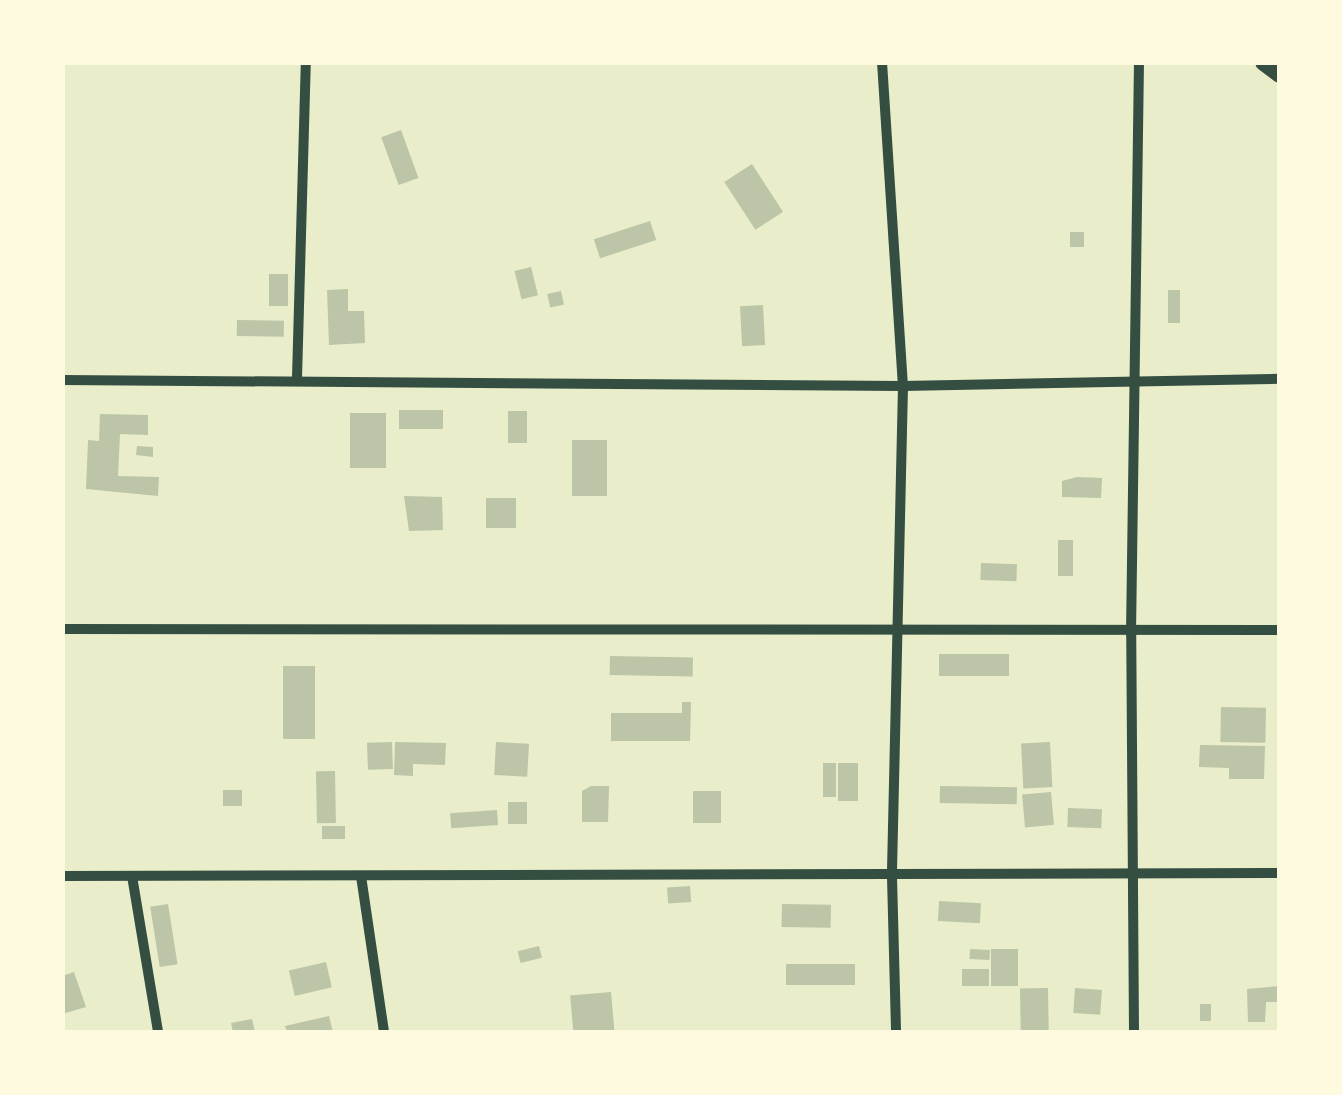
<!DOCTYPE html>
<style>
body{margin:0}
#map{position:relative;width:1342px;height:1095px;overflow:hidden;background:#e9edc9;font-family:"Nunito Sans",sans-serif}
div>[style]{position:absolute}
.building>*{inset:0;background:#bcc5a7;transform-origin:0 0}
.minor>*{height:10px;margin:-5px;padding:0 5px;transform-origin:5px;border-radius:5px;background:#344e41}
.secondary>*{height:18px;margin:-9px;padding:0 9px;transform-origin:9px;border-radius:9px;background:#344e41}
span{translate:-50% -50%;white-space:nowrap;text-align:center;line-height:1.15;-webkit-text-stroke:9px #fefae0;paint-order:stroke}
.frame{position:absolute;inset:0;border:65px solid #fefae0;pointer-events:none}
</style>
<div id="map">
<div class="building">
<div style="left:401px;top:130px;width:51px;height:21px;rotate:70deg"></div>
<div style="left:752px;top:164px;width:57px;height:33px;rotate:57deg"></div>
<div style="left:650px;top:221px;width:20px;height:59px;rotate:72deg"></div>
<div style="left:1070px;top:232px;width:14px;height:15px"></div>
<div style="left:531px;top:267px;width:29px;height:17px;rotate:76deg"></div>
<div style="left:269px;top:274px;width:19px;height:32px"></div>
<div style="clip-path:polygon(348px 289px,348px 311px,364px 311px,365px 343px,329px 345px,327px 290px)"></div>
<div style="left:1168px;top:290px;width:12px;height:33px"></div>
<div style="left:561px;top:291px;width:14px;height:14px;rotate:78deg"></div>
<div style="left:763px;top:305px;width:40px;height:23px;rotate:87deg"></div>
<div style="left:237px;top:320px;width:47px;height:16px;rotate:1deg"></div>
<div style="left:399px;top:410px;width:44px;height:19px"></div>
<div style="left:508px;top:411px;width:19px;height:32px"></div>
<div style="left:350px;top:413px;width:36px;height:55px"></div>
<div style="clip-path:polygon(100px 414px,148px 415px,148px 435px,120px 434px,118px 476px,159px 477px,158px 496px,86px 489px,88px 440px,99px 441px)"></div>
<div style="left:572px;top:440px;width:35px;height:56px"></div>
<div style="clip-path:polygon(137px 446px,153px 447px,153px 457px,136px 455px)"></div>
<div style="clip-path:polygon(1077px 477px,1102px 478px,1101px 498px,1062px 497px,1062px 481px)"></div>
<div style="clip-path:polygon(404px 496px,442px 497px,443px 530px,409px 531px)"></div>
<div style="left:486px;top:498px;width:30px;height:30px"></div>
<div style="left:1058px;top:540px;width:15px;height:36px"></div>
<div style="left:981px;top:563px;width:36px;height:17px;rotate:2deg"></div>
<div style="left:939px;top:654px;width:70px;height:22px"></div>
<div style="left:610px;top:656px;width:83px;height:19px;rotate:1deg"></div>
<div style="left:283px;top:666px;width:32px;height:73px"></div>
<div style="clip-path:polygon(682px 702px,691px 702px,690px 741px,611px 741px,611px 713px,682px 713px)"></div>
<div style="left:1221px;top:707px;width:45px;height:35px;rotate:1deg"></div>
<div style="left:392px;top:742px;width:27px;height:25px;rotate:88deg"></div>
<div style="clip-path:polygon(395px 742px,446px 743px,445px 765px,413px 764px,413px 776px,394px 775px)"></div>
<div style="left:496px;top:742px;width:33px;height:33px;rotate:3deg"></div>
<div style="left:1050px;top:742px;width:45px;height:29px;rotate:87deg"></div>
<div style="clip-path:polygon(1200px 745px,1265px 746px,1264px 779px,1229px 779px,1229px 768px,1199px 767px)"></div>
<div style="left:823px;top:763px;width:13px;height:34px"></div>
<div style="left:838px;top:763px;width:20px;height:38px"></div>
<div style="left:335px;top:771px;width:52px;height:19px;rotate:89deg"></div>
<div style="clip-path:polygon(591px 786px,609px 786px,608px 822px,582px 822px,582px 791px)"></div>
<div style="left:940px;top:786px;width:77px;height:17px;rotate:1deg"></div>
<div style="left:223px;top:790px;width:19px;height:16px"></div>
<div style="left:693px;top:791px;width:28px;height:32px"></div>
<div style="left:1051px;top:792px;width:33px;height:29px;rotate:85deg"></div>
<div style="left:508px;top:802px;width:19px;height:22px"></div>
<div style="left:1068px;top:808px;width:34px;height:19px;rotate:2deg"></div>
<div style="left:497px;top:810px;width:15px;height:47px;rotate:86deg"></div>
<div style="left:322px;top:826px;width:23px;height:13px"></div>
<div style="left:690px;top:886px;width:16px;height:23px;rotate:86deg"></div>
<div style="left:939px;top:901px;width:42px;height:20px;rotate:3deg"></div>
<div style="left:168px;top:904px;width:61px;height:18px;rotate:81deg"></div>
<div style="left:782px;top:904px;width:49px;height:23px;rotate:1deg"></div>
<div style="left:539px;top:946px;width:12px;height:22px;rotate:76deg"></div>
<div style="left:970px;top:949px;width:20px;height:10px;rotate:3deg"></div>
<div style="left:991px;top:949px;width:27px;height:37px"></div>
<div style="left:326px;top:962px;width:26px;height:38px;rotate:77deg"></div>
<div style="left:786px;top:964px;width:69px;height:21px"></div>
<div style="left:989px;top:969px;width:17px;height:27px;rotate:90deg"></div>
<div style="clip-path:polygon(74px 972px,86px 1007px,62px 1014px,62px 976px)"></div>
<div style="clip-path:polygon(1279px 986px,1279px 1002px,1266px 1002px,1265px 1022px,1248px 1022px,1247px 989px)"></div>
<div style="left:1048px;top:988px;width:42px;height:28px;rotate:89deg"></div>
<div style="left:1075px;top:988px;width:27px;height:25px;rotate:4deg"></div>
<div style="left:611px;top:992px;width:38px;height:41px;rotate:85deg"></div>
<div style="left:1200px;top:1004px;width:11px;height:17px"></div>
<div style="clip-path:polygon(329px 1016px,333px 1032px,287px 1032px,285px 1026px)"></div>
<div style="clip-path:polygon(252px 1019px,255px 1032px,233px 1032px,231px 1023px)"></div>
</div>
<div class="minor">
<div style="left:882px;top:62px;width:325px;rotate:86.3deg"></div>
<div style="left:903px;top:386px;width:491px;rotate:91.3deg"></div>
<div style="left:892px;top:877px;width:155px;rotate:88.5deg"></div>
<div style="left:297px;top:378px;width:316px;rotate:-88.4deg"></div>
<div style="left:62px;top:380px;width:841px;rotate:0.41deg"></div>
<div style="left:903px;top:386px;width:377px;rotate:-1.1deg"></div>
<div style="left:62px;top:629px;width:1218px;rotate:0.05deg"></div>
<div style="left:62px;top:876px;width:1218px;rotate:-0.14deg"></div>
<div style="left:132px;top:876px;width:158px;rotate:80.5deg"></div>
<div style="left:361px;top:876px;width:158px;rotate:81.6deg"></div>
<div style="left:1134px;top:1032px;width:398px;rotate:-90.4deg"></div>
<div style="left:1131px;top:634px;width:572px;rotate:-89.2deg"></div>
</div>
<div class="secondary">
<div style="left:1264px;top:62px;width:20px;rotate:37deg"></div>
</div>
<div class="frame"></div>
</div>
